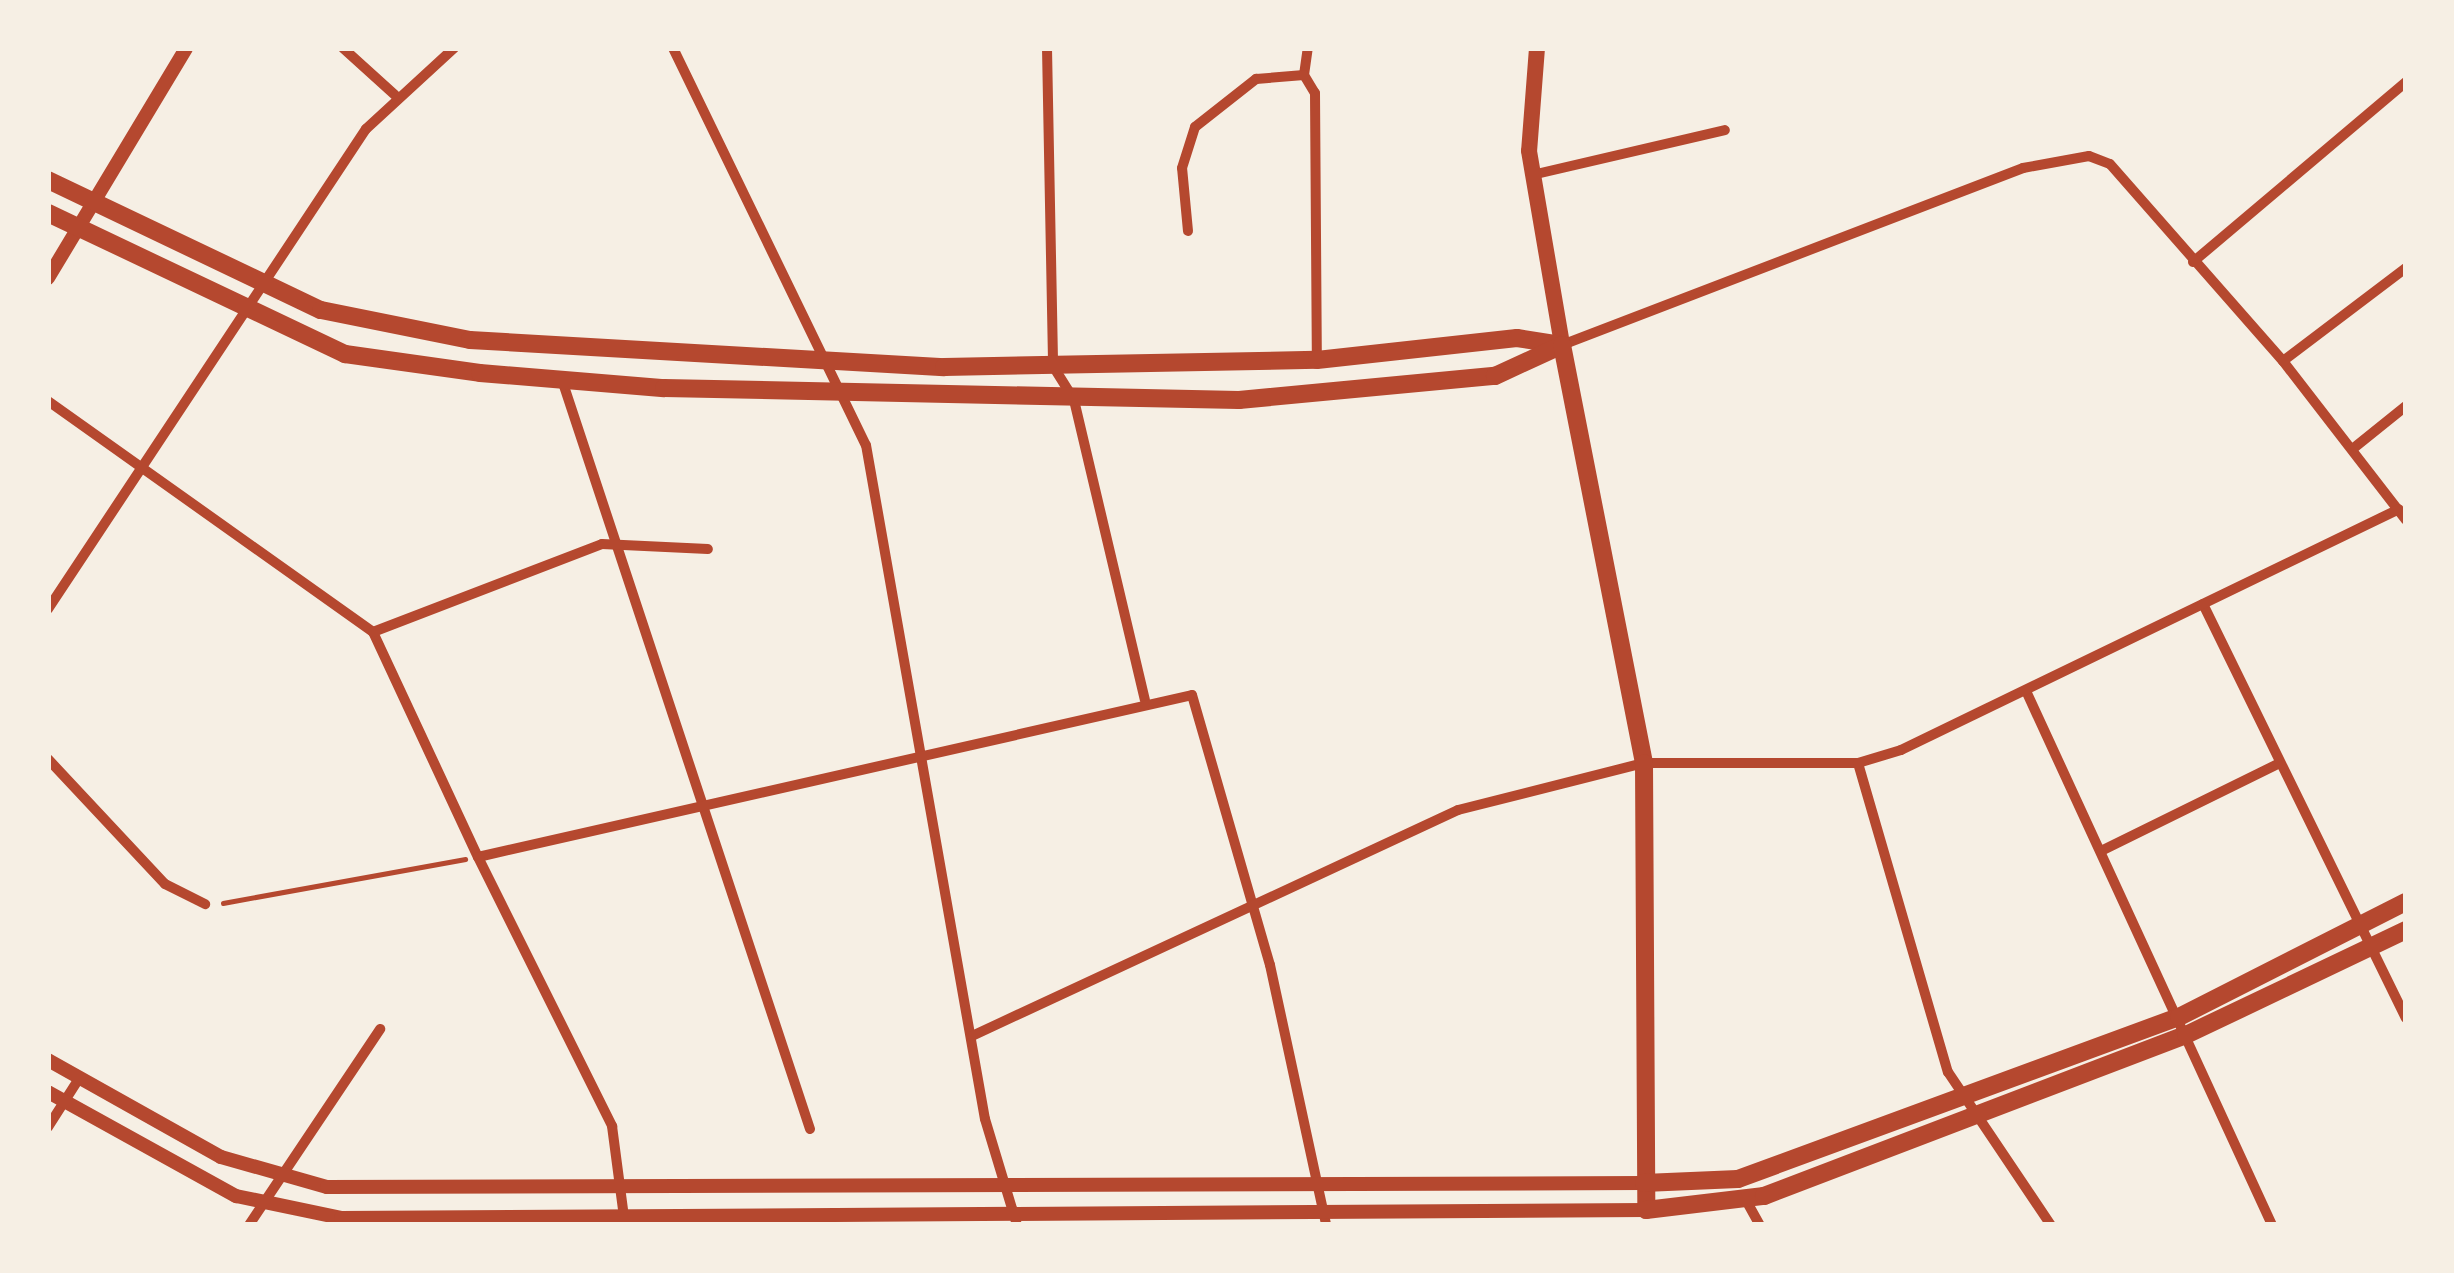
<!DOCTYPE html>
<style>
body{margin:0}
#map{position:relative;width:2454px;height:1273px;overflow:hidden;background:#f6efe4;font-family:Helvetica,sans-serif}
div>[style]{position:absolute}
.path>*{height:4.5px;margin:-2.25px;padding:0 2.25px;transform-origin:2.25px;border-radius:2.25px;background:#b5482f}
.minor>*{height:10px;margin:-5px;padding:0 5px;transform-origin:5px;border-radius:5px;background:#b5482f}
.tertiary>*{height:14px;margin:-7px;padding:0 7px;transform-origin:7px;border-radius:7px;background:#b5482f}
.secondary>*{height:16px;margin:-8px;padding:0 8px;transform-origin:8px;border-radius:8px;background:#b5482f}
.primary>*{height:18px;margin:-9px;padding:0 9px;transform-origin:9px;border-radius:9px;background:#b5482f}
span{translate:-50% -50%;white-space:nowrap;text-align:center;line-height:1.15;-webkit-text-stroke:12px #f6efe4;paint-order:stroke}
.frame{position:absolute;inset:0;border:51px solid #f6efe4;pointer-events:none}
</style>
<div id="map">
<div class="path">
<div style="left:223px;top:903px;width:246px;rotate:-10.3deg"></div>
</div>
<div class="minor">
<div style="left:343px;top:48px;width:70px;rotate:42.1deg"></div>
<div style="left:673px;top:48px;width:441px;rotate:64.1deg"></div>
<div style="left:866px;top:445px;width:684px;rotate:79.99deg"></div>
<div style="left:985px;top:1119px;width:111px;rotate:73.2deg"></div>
<div style="left:1047px;top:48px;width:318px;rotate:88.9deg"></div>
<div style="left:1053px;top:366px;width:40px;rotate:58deg"></div>
<div style="left:1074px;top:400px;width:308px;rotate:76.7deg"></div>
<div style="left:1304px;top:75px;width:27px;rotate:-82deg"></div>
<div style="left:1532px;top:175px;width:198px;rotate:-13.1deg"></div>
<div style="left:1188px;top:231px;width:63px;rotate:-95.4deg"></div>
<div style="left:1182px;top:168px;width:43px;rotate:-72.4deg"></div>
<div style="left:1195px;top:127px;width:78px;rotate:-38.2deg"></div>
<div style="left:1256px;top:79px;width:48px;rotate:-4.8deg"></div>
<div style="left:1304px;top:75px;width:21px;rotate:59deg"></div>
<div style="left:1315px;top:93px;width:267px;rotate:89.6deg"></div>
<div style="left:2193px;top:262px;width:279px;rotate:-40.2deg"></div>
<div style="left:1562px;top:345px;width:494px;rotate:-21deg"></div>
<div style="left:2023px;top:168px;width:67px;rotate:-10.3deg"></div>
<div style="left:2089px;top:156px;width:22px;rotate:21deg"></div>
<div style="left:2110px;top:164px;width:262px;rotate:48.7deg"></div>
<div style="left:2283px;top:361px;width:201px;rotate:52.3deg"></div>
<div style="left:2283px;top:361px;width:154px;rotate:-37.1deg"></div>
<div style="left:562px;top:380px;width:789px;rotate:71.68deg"></div>
<div style="left:48px;top:401px;width:399px;rotate:35.4deg"></div>
<div style="left:373px;top:632px;width:248px;rotate:65deg"></div>
<div style="left:478px;top:857px;width:732px;rotate:-12.78deg"></div>
<div style="left:1192px;top:695px;width:281px;rotate:73.9deg"></div>
<div style="left:1270px;top:965px;width:266px;rotate:77.8deg"></div>
<div style="left:2355px;top:447px;width:65px;rotate:-38.8deg"></div>
<div style="left:2203px;top:604px;width:461px;rotate:63.9deg"></div>
<div style="left:48px;top:609px;width:576px;rotate:-56.48deg"></div>
<div style="left:366px;top:129px;width:120px;rotate:-42.6deg"></div>
<div style="left:373px;top:632px;width:245px;rotate:-21deg"></div>
<div style="left:602px;top:544px;width:106px;rotate:2.7deg"></div>
<div style="left:2027px;top:693px;width:586px;rotate:65.27deg"></div>
<div style="left:48px;top:759px;width:171px;rotate:46.9deg"></div>
<div style="left:165px;top:884px;width:45px;rotate:26.6deg"></div>
<div style="left:1858px;top:763px;width:322px;rotate:73.8deg"></div>
<div style="left:1948px;top:1072px;width:184px;rotate:56.1deg"></div>
<div style="left:2101px;top:851px;width:197px;rotate:-26.2deg"></div>
<div style="left:478px;top:857px;width:301px;rotate:63.5deg"></div>
<div style="left:612px;top:1126px;width:100px;rotate:82.5deg"></div>
<div style="left:972px;top:1036px;width:536px;rotate:-24.94deg"></div>
<div style="left:1458px;top:810px;width:192px;rotate:-14.2deg"></div>
<div style="left:1644px;top:763px;width:214px"></div>
<div style="left:1858px;top:763px;width:45px;rotate:-16.8deg"></div>
<div style="left:1901px;top:750px;width:553px;rotate:-25.82deg"></div>
<div style="left:48px;top:1127px;width:56px;rotate:-57.4deg"></div>
<div style="left:1747px;top:1202px;width:26px;rotate:61deg"></div>
<div style="left:249px;top:1225px;width:236px;rotate:-56.2deg"></div>
</div>
<div class="tertiary">
<div style="left:48px;top:278px;width:268px;rotate:-59deg"></div>
<div style="left:48px;top:1060px;width:198px;rotate:29.3deg"></div>
<div style="left:221px;top:1157px;width:110px;rotate:15.8deg"></div>
<div style="left:327px;top:1187px;width:1317px;rotate:-0.17deg"></div>
<div style="left:48px;top:1092px;width:215px;rotate:29deg"></div>
<div style="left:236px;top:1196px;width:107px;rotate:11.8deg"></div>
<div style="left:341px;top:1218px;width:1305px;rotate:-0.35deg"></div>
</div>
<div class="secondary">
<div style="left:1537px;top:48px;width:103px;rotate:94.4deg"></div>
<div style="left:1529px;top:151px;width:197px;rotate:80.3deg"></div>
</div>
<div class="primary">
<div style="left:48px;top:180px;width:302px;rotate:25.5deg"></div>
<div style="left:321px;top:310px;width:152px;rotate:11.4deg"></div>
<div style="left:470px;top:340px;width:475px;rotate:3.3deg"></div>
<div style="left:944px;top:367px;width:373px;rotate:-1.1deg"></div>
<div style="left:1317px;top:360px;width:201px;rotate:-6.3deg"></div>
<div style="left:1517px;top:338px;width:46px;rotate:8.8deg"></div>
<div style="left:48px;top:213px;width:329px;rotate:25.4deg"></div>
<div style="left:345px;top:354px;width:136px;rotate:8deg"></div>
<div style="left:480px;top:373px;width:185px;rotate:4.7deg"></div>
<div style="left:664px;top:388px;width:575px;rotate:1.2deg"></div>
<div style="left:1239px;top:400px;width:257px;rotate:-5.4deg"></div>
<div style="left:1495px;top:376px;width:74px;rotate:-24.8deg"></div>
<div style="left:1562px;top:345px;width:426px;rotate:78.9deg"></div>
<div style="left:1644px;top:763px;width:447px;rotate:89.7deg"></div>
<div style="left:1646px;top:1210px;width:119px;rotate:-6.8deg"></div>
<div style="left:1764px;top:1196px;width:452px;rotate:-20.9deg"></div>
<div style="left:2186px;top:1035px;width:244px;rotate:-25.5deg"></div>
<div style="left:1644px;top:1183px;width:94px;rotate:-2.4deg"></div>
<div style="left:1738px;top:1179px;width:470px;rotate:-20.2deg"></div>
<div style="left:2179px;top:1017px;width:254px;rotate:-26.9deg"></div>
</div>
<div class="frame"></div>
</div>
